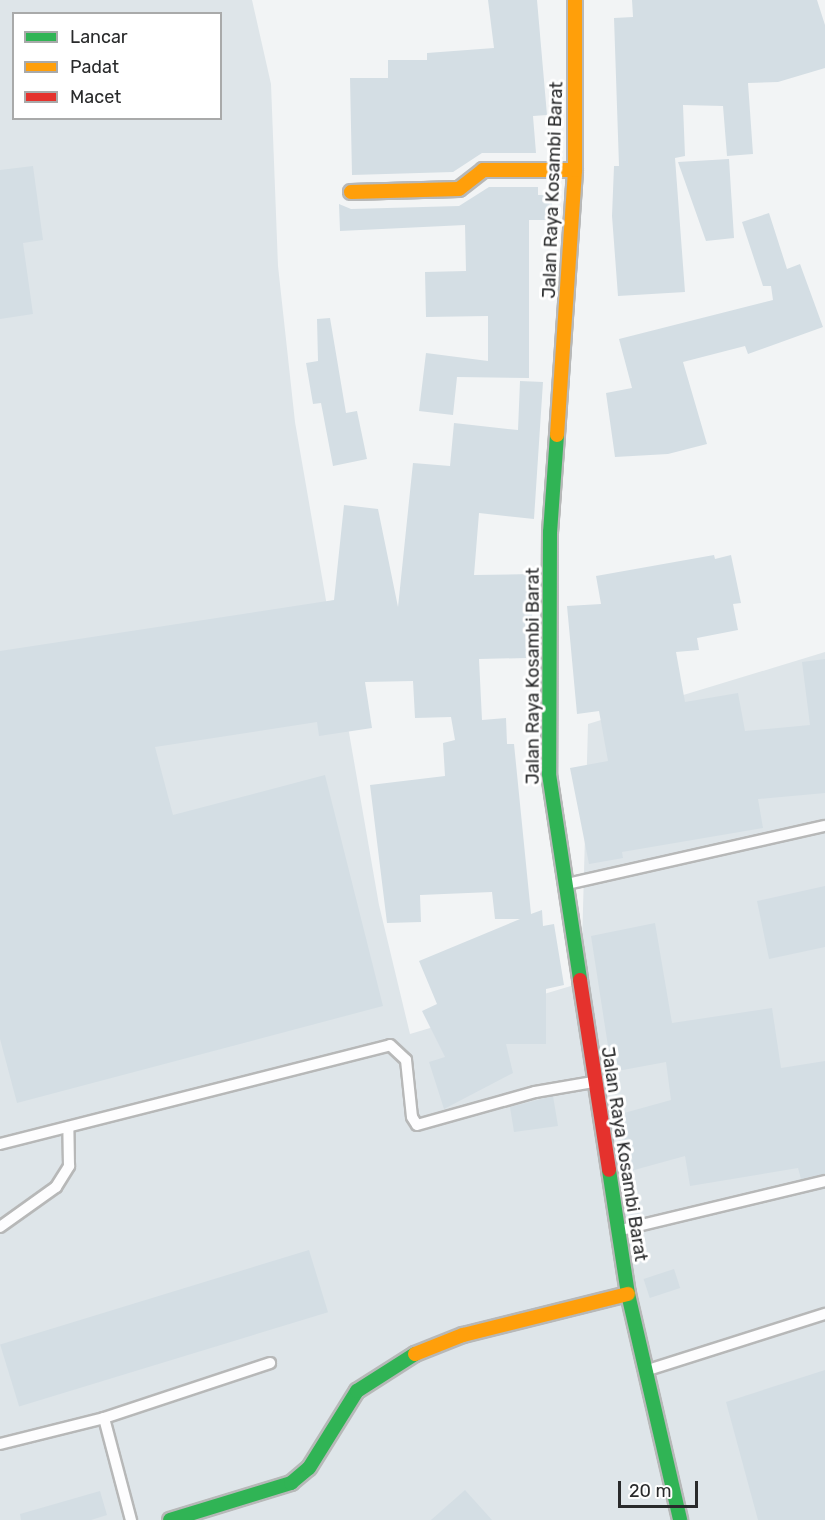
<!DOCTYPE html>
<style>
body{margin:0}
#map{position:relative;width:825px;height:1520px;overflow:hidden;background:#f2f4f5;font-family:Rubik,sans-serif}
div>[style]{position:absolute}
.built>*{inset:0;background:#dee5e9}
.building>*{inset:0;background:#d4dee4;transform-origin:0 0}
.roads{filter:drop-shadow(2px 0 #b7b8b8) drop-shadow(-2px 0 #b7b8b8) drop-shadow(0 2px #b7b8b8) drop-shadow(0 -2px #b7b8b8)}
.lane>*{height:10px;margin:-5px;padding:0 5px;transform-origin:5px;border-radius:5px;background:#fdfdfe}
.fast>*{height:14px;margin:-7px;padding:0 7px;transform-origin:7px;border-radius:7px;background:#30b455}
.slow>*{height:14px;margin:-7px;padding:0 7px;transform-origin:7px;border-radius:7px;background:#ff9f0a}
.jam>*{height:14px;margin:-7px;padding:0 7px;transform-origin:7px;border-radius:7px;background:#e5322d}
span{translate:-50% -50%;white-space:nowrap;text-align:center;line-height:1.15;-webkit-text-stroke:6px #fff;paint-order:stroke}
.street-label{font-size:18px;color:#292a2b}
.legend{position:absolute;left:12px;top:12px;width:210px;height:108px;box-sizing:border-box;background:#fff;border:2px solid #a9aaaa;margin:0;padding:8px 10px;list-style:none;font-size:18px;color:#292a2b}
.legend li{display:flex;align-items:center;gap:12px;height:30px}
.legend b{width:30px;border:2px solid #a9aaaa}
.scale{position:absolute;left:618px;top:1481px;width:80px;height:27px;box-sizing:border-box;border:3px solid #292a2b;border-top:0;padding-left:8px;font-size:18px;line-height:21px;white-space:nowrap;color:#292a2b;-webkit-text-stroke:4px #fff;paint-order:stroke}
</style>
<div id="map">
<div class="built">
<div style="clip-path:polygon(evenodd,0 0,252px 0,271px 84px,278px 266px,295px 422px,379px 905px,410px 1034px,581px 983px,588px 724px,825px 652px,825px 1520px,0 1520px,0 0,14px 14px,220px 14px,220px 118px,14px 118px,14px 14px)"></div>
</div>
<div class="building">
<div style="clip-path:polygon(488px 0,537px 0,547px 115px,533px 116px,536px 153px,482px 153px,453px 172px,352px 175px,350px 78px,388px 78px,388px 60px,427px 60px,427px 53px,494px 48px)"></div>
<div style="clip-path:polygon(632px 0,817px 0,825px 25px,825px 68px,778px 82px,748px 83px,753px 154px,727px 156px,723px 106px,683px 105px,685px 156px,675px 158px,685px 292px,618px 296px,612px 216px,614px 166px,619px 166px,614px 18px,633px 17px)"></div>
<div style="clip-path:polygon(729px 159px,734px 238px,706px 241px,678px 162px)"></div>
<div style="clip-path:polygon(33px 166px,43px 240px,23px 243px,33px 314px,0 319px,0 170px)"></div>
<div style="clip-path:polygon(489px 187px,538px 187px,538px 195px,552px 195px,552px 220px,529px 220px,529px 378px,457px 377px,453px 415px,419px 411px,426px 353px,488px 361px,488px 316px,426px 317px,425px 272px,466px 271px,465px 225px,340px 231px,339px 204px,351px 209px,459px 206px)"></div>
<div style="clip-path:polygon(769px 213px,787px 269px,800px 264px,823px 327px,748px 354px,745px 346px,683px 362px,707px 444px,668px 454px,615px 457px,606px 393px,632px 388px,619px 339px,773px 300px,771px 286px,763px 286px,742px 222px)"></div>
<div style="clip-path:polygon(330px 318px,346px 413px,357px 411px,367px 459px,333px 466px,321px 403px,313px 404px,306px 363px,318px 361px,317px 319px)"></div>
<div style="clip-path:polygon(520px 381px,543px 382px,534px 519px,479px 513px,474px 575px,533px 574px,532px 621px,525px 621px,526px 658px,479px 659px,482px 720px,506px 718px,507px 744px,514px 744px,531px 914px,542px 910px,543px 926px,554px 924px,564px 985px,546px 989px,546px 1044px,506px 1044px,513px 1073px,444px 1109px,429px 1062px,445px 1057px,422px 1011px,437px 1004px,419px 961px,520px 919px,495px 919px,492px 892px,420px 895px,421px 922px,387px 923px,370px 785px,445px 776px,443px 743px,455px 740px,451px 717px,415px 718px,413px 681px,365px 682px,372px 728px,319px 736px,317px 722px,155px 747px,173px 815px,325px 775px,383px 1006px,17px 1103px,0 1039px,0 651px,334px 600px,344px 505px,378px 509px,398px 607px,413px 463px,450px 466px,454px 423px,518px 430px)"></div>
<div style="clip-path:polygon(714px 555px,715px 559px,731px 555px,741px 603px,733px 604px,738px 630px,697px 638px,699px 650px,676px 652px,685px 702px,738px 693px,745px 731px,810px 725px,802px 662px,825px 659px,825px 793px,758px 799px,763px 828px,622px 852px,623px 858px,589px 864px,570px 768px,608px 761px,599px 711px,577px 714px,567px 606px,601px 604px,596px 576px)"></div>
<div style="clip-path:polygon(825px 886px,825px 947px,769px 959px,757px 901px)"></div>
<div style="clip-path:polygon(655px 923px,672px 1023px,772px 1008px,781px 1068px,825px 1061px,825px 1174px,801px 1179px,798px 1168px,690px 1186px,685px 1156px,627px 1172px,619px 1119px,625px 1117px,624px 1113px,671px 1100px,666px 1062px,612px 1072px,591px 936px)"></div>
<div style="clip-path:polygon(553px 1096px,558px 1126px,514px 1132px,510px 1107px)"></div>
<div style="left:309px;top:1250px;width:65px;height:323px;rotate:73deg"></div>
<div style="left:674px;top:1269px;width:20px;height:32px;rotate:72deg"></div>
<div style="clip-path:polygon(825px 1370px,825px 1520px,758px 1520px,726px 1402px)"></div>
<div style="clip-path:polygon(465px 1490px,492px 1520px,431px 1520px)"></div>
<div style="clip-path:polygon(100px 1491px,107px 1515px,91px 1520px,21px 1520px,20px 1514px)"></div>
</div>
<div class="roads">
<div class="lane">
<div style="left:567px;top:884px;width:264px;rotate:-12.7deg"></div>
<div style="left:0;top:1144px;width:402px;rotate:-14.2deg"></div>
<div style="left:390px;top:1045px;width:22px;rotate:43deg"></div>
<div style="left:406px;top:1060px;width:57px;rotate:84deg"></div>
<div style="left:412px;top:1117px;width:9px;rotate:58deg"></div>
<div style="left:417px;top:1125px;width:123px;rotate:-15.6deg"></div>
<div style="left:535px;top:1092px;width:59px;rotate:-9.8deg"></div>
<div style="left:0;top:1227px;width:69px;rotate:-35.5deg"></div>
<div style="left:56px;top:1187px;width:25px;rotate:-58deg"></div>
<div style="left:69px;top:1166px;width:39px;rotate:-91deg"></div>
<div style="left:621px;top:1230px;width:210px;rotate:-13.5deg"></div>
<div style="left:648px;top:1370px;width:186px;rotate:-17.6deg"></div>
<div style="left:104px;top:1418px;width:175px;rotate:-18.3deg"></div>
<div style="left:0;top:1444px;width:107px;rotate:-14deg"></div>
<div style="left:104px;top:1418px;width:106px;rotate:75.2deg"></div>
</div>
<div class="fast">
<div style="left:557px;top:435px;width:97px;rotate:94.1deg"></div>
<div style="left:550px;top:532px;width:242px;rotate:90.2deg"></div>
<div style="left:549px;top:774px;width:208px;rotate:81.4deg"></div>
<div style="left:609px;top:1170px;width:125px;rotate:81.3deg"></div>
<div style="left:628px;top:1294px;width:232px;rotate:77deg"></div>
<div style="left:170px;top:1520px;width:127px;rotate:-17deg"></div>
<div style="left:291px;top:1483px;width:23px;rotate:-40deg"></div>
<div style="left:309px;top:1468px;width:91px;rotate:-58.1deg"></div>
<div style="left:357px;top:1391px;width:69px;rotate:-32.5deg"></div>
</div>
<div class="slow">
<div style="left:351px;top:192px;width:108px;rotate:-1.6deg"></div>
<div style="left:459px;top:189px;width:31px;rotate:-38deg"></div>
<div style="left:483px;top:170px;width:92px"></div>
<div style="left:557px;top:435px;width:266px;rotate:-86.1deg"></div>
<div style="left:575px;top:170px;width:170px;rotate:-90deg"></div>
<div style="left:415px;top:1354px;width:52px;rotate:-21.6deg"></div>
<div style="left:463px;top:1335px;width:170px;rotate:-14deg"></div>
</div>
<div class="jam">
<div style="left:580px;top:980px;width:192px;rotate:81.3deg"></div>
</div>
</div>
<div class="street-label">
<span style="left:553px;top:190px;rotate:-88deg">Jalan Raya Kosambi Barat</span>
<span style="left:533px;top:676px;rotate:-90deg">Jalan Raya Kosambi Barat</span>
<span style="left:624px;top:1154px;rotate:81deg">Jalan Raya Kosambi Barat</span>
</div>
<ul class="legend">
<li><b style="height:8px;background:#30b455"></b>Lancar</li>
<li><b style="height:8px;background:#ff9f0a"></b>Padat</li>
<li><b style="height:8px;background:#e5322d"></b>Macet</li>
</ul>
<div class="scale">20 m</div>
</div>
